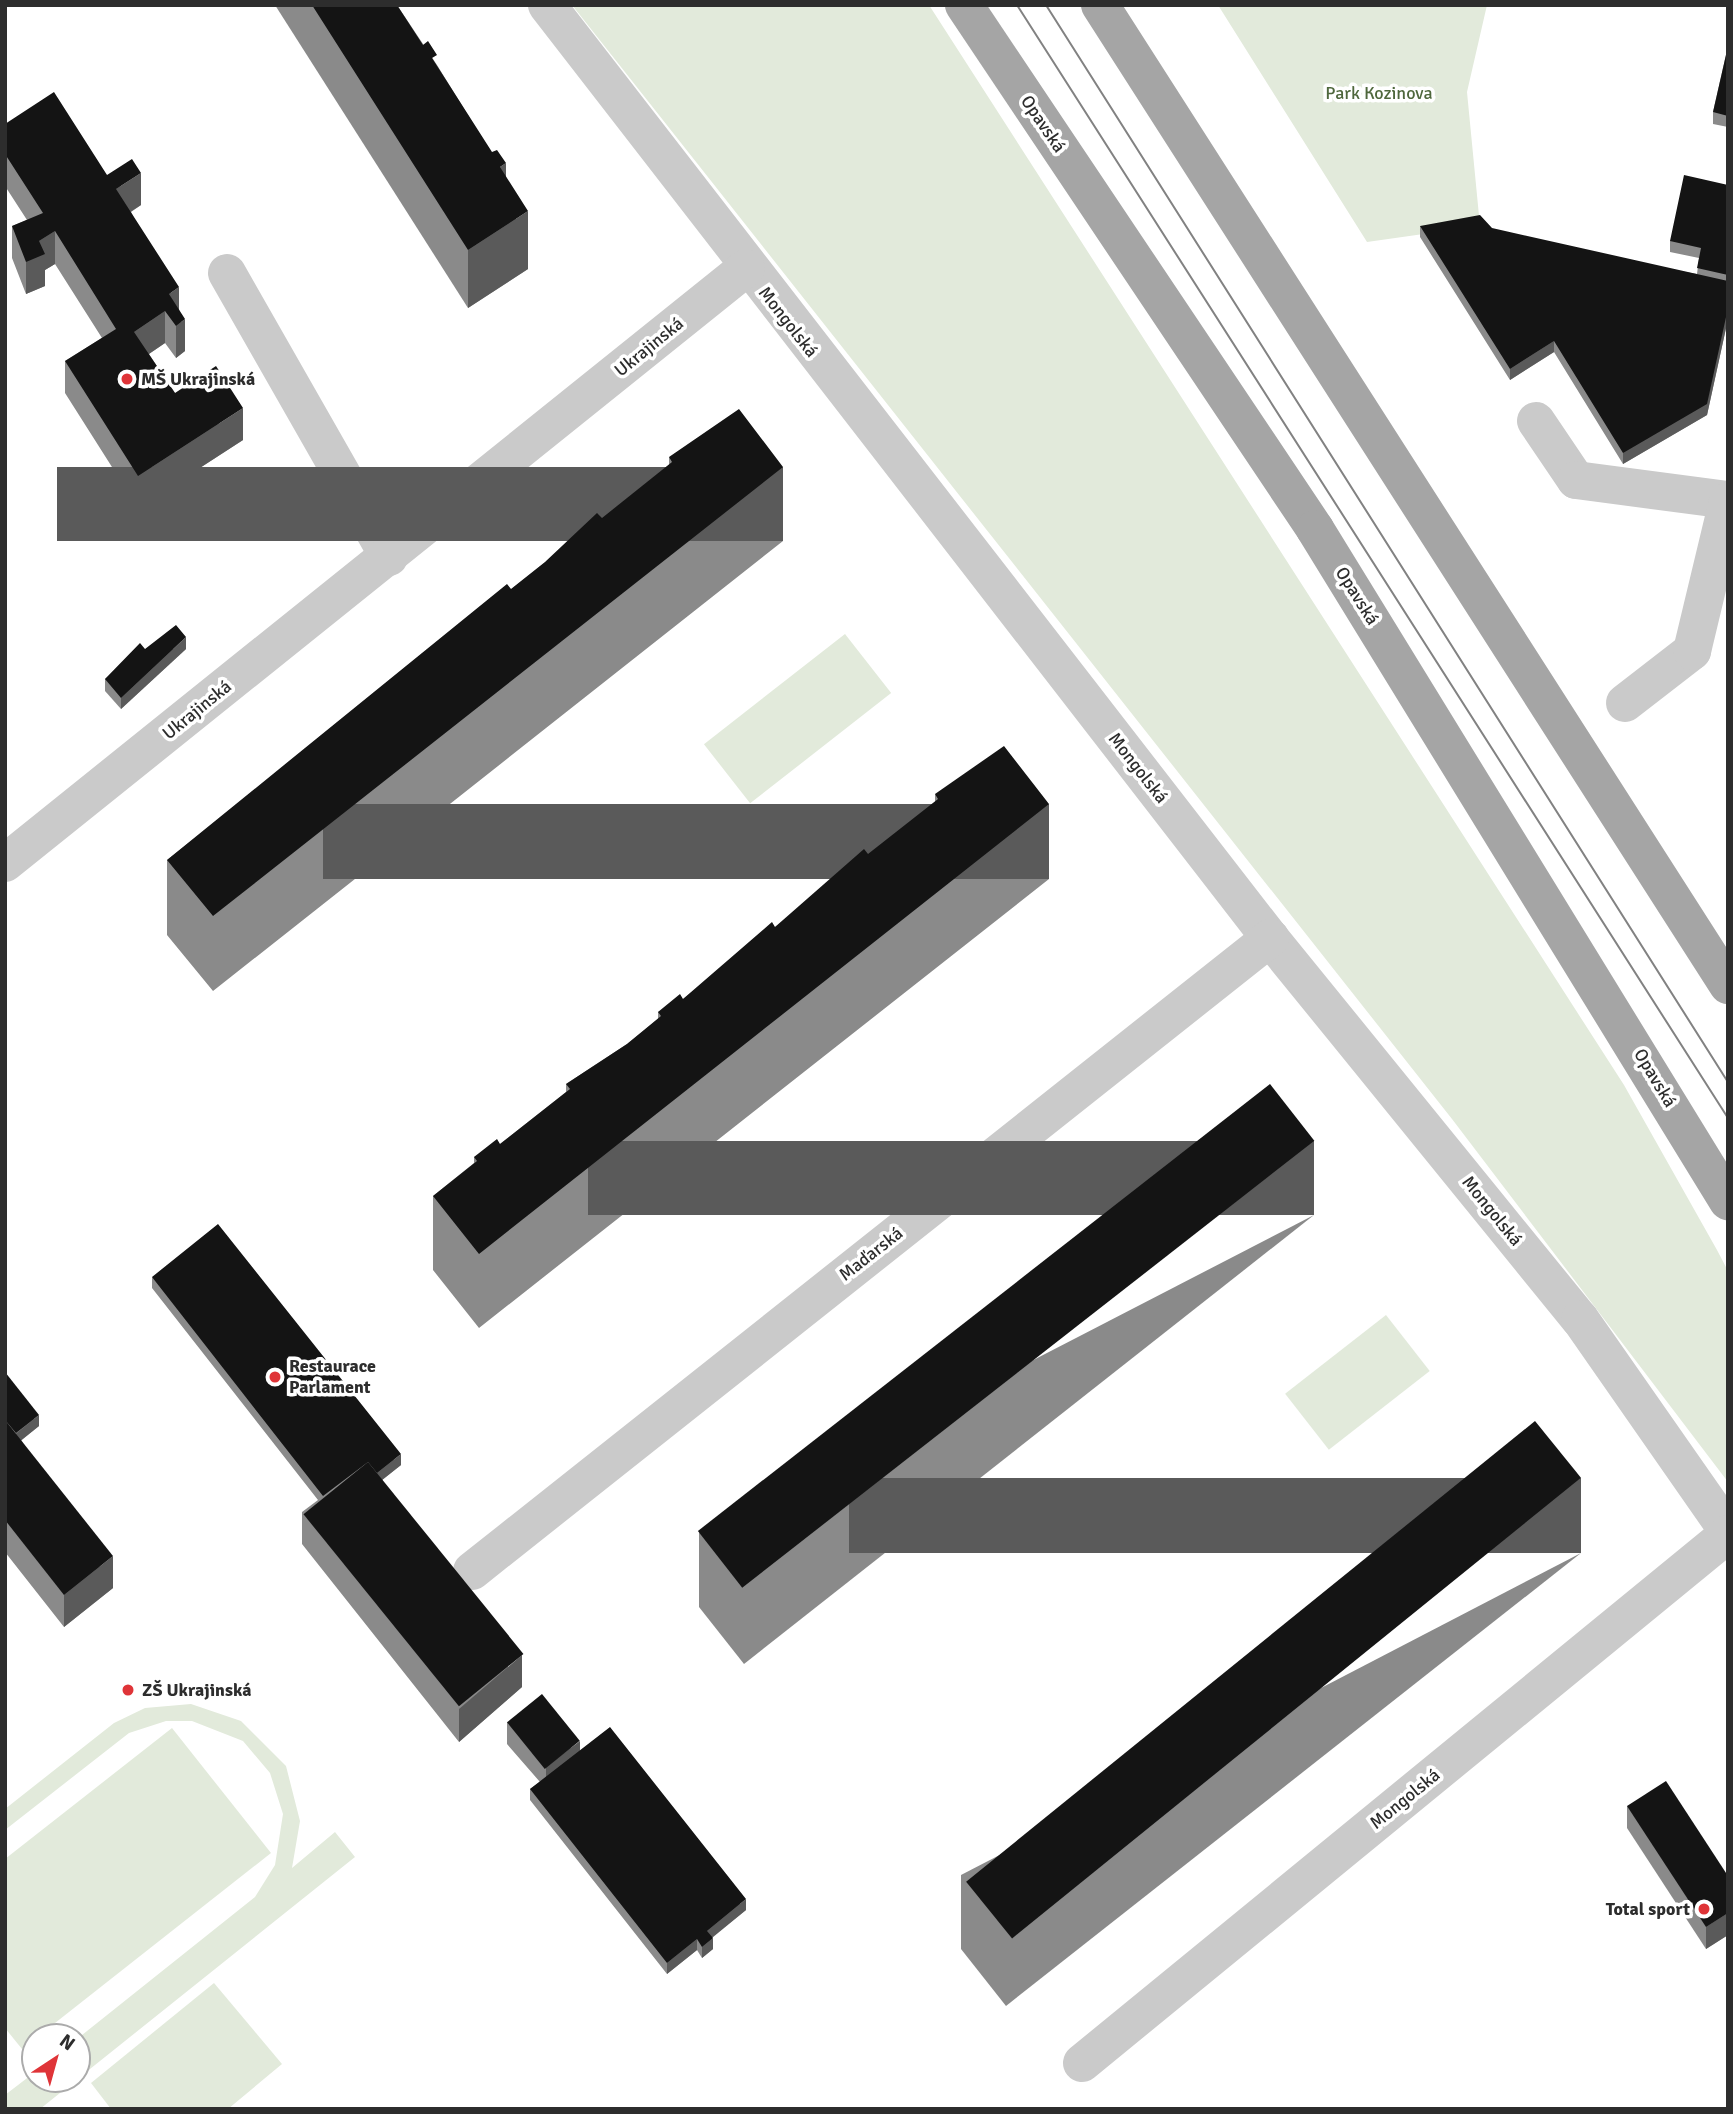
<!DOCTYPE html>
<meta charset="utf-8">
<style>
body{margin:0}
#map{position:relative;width:1733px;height:2114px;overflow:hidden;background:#fff;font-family:Signika,sans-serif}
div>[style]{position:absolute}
.green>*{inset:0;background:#e2eadb;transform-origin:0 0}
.minor>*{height:38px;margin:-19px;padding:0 19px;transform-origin:19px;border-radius:19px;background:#cacaca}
.major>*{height:38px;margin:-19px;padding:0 19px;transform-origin:19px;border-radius:19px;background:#a5a5a5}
.tram>*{height:2px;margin:-1px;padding:0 1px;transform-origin:1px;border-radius:1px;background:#828282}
.wall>*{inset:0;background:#8a8a8a}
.shaded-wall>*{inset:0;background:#5a5a5a;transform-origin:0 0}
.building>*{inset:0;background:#141414;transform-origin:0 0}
.dots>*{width:19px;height:19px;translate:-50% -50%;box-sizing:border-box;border:4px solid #fff;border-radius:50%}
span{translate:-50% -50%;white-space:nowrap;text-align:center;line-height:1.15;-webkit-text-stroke:7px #fff;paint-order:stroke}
.park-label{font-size:18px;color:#4e673c}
.street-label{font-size:18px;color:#2d2d2d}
.poi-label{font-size:18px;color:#2d2d2d;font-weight:700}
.left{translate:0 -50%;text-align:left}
.right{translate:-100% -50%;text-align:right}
.frame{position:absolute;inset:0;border:7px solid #2d2d2d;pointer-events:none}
.north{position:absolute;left:21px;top:2023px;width:70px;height:70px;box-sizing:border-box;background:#fff;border:2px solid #ababab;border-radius:50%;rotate:36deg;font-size:19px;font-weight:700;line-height:28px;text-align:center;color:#2d2d2d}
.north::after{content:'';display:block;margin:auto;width:24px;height:32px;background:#df3438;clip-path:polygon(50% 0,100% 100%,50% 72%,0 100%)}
</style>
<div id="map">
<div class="green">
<div style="clip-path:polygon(572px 5px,929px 5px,1624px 1085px,1717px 1250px,1728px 1271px,1728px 1482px,1452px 1119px)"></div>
<div style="clip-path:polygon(1218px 5px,1487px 5px,1467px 92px,1480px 226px,1367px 242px)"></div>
<div style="left:845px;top:634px;width:75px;height:179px;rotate:52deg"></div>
<div style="left:1386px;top:1315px;width:71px;height:128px;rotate:52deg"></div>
<div style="clip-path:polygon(191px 1704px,241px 1721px,286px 1766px,300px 1821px,292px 1868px,335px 1832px,355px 1857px,40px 2109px,5px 2109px,5px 2095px,35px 2072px,35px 2079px,77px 2079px,77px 2039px,255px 1897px,275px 1865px,283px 1814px,270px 1773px,243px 1741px,192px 1721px,166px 1721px,129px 1733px,5px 1830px,5px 1809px,114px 1723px,145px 1708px)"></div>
<div style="clip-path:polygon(172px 1728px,271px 1853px,22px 2049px,5px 2028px,5px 1859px)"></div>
<div style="clip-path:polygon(214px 1983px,282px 2064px,228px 2109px,111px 2109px,91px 2083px)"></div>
</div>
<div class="minor">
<div style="left:547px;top:5px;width:1180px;rotate:52.23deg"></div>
<div style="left:1270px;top:938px;width:491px;rotate:50.9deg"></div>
<div style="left:1580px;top:1319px;width:259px;rotate:55.1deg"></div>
<div style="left:227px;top:273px;width:327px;rotate:60.3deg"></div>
<div style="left:1536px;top:421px;width:71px;rotate:55.9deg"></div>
<div style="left:1576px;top:480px;width:153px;rotate:7.5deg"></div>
<div style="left:1625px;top:703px;width:85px;rotate:-37.8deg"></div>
<div style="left:1692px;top:651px;width:154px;rotate:-76.5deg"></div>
<div style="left:5px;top:863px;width:950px;rotate:-38.76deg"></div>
<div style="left:472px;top:1571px;width:1019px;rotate:-38.42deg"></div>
<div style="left:1082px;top:2063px;width:835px;rotate:-39.31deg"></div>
</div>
<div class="major">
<div style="left:964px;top:5px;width:631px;rotate:56.18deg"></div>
<div style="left:1315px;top:529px;width:789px;rotate:58.43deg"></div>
<div style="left:1100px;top:5px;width:1164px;rotate:57.35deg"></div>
</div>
<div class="tram">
<div style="left:1017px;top:5px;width:1321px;rotate:57.43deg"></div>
<div style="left:1046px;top:5px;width:1275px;rotate:57.66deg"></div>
</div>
<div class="wall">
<div style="clip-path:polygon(275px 5px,397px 5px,437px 65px,506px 177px,528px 269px,468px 308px)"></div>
<div style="clip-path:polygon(1728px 46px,1728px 127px,1713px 124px,1713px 112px)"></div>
<div style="clip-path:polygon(5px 124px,107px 175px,141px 205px,131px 212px,179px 309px,185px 351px,176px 358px,165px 343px,149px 354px,175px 393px,243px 440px,138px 508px,65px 393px,65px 361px,102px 338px,55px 264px,45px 270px,45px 286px,26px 294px,12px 258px,12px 226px,27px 220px,5px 186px)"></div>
<div style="clip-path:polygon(1728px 185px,1728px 319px,1707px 415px,1623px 464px,1554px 352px,1510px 380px,1420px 237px,1420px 226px,1697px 274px,1699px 258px,1670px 252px,1670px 241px)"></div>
<div style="clip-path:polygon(669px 457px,783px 541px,213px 991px,167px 935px,167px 860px,669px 465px)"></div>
<div style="clip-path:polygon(145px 649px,186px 649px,121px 709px,105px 691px,105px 679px)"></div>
<div style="clip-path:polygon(935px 794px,1049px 879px,479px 1328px,433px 1270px,433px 1196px,474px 1163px,474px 1157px,500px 1144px,566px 1092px,566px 1084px,627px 1044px,658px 1019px,658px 1012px,683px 999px,935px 802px)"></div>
<div style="clip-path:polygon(1314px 1215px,744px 1664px,699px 1607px,699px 1533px)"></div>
<div style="clip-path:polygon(152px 1277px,401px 1465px,382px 1480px,522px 1687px,459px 1742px,302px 1544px,302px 1512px,318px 1500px,152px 1288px)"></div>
<div style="clip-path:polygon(5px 1372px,39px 1426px,21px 1440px,113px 1588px,64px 1627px,5px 1552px)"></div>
<div style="clip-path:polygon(1581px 1553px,1006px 2006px,961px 1949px,961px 1875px)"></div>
<div style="clip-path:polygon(507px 1722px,580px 1751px,746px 1910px,712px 1937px,713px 1949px,702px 1958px,697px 1950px,667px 1974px,530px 1800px,530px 1789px,540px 1782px,507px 1744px)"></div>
<div style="clip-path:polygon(1627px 1806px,1728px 1876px,1728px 1935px,1706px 1949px,1627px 1828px)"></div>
</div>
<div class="shaded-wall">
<div style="clip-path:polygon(506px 163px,506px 221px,500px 167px)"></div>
<div style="clip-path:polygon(141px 173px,141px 205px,116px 221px,116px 189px)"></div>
<div style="clip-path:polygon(528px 211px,528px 269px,468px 308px,468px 250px)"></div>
<div style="clip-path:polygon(55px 231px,55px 264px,45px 270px,45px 286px,26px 294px,26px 262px,39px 241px)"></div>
<div style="clip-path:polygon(179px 287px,179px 319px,169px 294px)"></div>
<div style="clip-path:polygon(1728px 308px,1728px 319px,1707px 415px,1623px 464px,1623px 453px)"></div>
<div style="clip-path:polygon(165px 311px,165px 343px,134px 364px,134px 332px)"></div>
<div style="clip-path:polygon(185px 319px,185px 351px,176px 358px,176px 326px)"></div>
<div style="clip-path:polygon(1554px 341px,1554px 352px,1510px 380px,1510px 369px)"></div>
<div style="clip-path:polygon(243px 408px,243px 440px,138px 508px,138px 476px)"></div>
<div style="left:783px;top:467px;width:74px;height:726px;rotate:90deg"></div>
<div style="clip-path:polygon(186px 637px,186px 649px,121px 709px,121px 698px)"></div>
<div style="left:1049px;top:804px;width:75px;height:726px;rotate:90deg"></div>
<div style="left:1314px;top:1141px;width:74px;height:726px;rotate:90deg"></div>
<div style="clip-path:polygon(39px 1415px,39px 1426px,7px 1452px,7px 1441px)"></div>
<div style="clip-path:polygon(401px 1454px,401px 1465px,333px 1519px,333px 1508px)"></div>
<div style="left:1581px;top:1478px;width:75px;height:732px;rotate:90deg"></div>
<div style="clip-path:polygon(113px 1556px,113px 1588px,64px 1627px,64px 1595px)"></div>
<div style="clip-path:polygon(522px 1655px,522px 1687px,459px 1742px,459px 1709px)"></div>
<div style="clip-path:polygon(580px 1741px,580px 1763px,546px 1789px,546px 1767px)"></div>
<div style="clip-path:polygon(746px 1899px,746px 1910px,707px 1942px,707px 1931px)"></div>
<div style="clip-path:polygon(1728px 1913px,1728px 1935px,1706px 1949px,1706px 1927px)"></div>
<div style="clip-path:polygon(713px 1938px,713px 1949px,702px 1958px,702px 1947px)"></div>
<div style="clip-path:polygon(697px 1939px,697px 1950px,667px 1974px,667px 1963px)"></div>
</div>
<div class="building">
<div style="clip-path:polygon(312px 5px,397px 5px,423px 45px,428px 41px,437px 55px,432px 58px,492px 152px,497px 150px,506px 163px,500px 167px,528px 211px,468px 250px)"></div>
<div style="clip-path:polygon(1728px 46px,1728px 116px,1713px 112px)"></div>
<div style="clip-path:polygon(54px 92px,107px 175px,132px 159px,141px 173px,116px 189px,179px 287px,169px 294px,185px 319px,176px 326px,165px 311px,134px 332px,175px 393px,216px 366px,243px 408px,138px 476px,65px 361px,116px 329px,55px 231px,39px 241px,45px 254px,26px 262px,12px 226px,43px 213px,5px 154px,5px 124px)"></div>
<div style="clip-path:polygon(1684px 175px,1728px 185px,1728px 275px,1697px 268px,1701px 248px,1670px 241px)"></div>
<div style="clip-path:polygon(1480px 215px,1492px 228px,1728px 281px,1728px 308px,1707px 404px,1623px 453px,1554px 341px,1510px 369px,1420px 226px)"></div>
<div style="clip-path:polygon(739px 409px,783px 467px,213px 916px,167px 860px,507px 584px,511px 589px,545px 562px,597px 513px,602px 518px,672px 462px,669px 457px)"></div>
<div style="clip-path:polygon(176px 625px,186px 637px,121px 698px,105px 679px,140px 643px,145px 649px)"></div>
<div style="clip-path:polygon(1004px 746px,1049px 804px,479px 1254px,433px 1196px,477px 1161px,474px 1157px,497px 1139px,500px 1144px,570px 1089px,566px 1084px,627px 1044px,661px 1016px,658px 1012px,680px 994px,683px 999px,772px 922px,775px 927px,864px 849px,868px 854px,938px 799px,935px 794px)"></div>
<div style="left:1270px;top:1084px;width:72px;height:726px;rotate:52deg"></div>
<div style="clip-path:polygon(218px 1224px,401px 1454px,377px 1473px,368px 1462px,323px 1496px,152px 1277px)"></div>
<div style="clip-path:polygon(5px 1372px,39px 1415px,16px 1433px,5px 1420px)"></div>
<div style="clip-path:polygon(5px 1420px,113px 1556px,64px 1595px,5px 1520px)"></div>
<div style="left:1535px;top:1421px;width:73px;height:732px;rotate:51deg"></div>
<div style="left:368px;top:1462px;width:247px;height:83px;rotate:51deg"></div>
<div style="left:542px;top:1694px;width:60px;height:45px;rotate:51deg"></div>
<div style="clip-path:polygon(610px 1727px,746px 1899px,707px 1931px,713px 1938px,702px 1947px,697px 1939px,667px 1963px,530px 1789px)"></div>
<div style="clip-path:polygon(1666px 1781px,1728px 1876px,1728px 1913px,1706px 1927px,1627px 1806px)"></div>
</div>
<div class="dots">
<div style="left:127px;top:379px;background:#df3438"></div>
<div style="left:275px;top:1377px;background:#df3438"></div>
<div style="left:128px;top:1690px;background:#df3438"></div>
<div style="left:1704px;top:1909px;background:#df3438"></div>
</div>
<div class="park-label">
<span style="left:1379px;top:93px">Park Kozinova</span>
</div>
<div class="street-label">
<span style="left:1043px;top:124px;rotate:56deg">Opavská</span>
<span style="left:788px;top:322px;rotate:52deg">Mongolská</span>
<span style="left:649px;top:347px;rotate:-39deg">Ukrajinská</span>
<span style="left:1357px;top:596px;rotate:58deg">Opavská</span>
<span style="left:197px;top:710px;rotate:-39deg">Ukrajinská</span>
<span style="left:1138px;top:768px;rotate:52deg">Mongolská</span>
<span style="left:1655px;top:1078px;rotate:59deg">Opavská</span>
<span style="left:1492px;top:1211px;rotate:51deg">Mongolská</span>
<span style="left:871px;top:1254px;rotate:-38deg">Maďarská</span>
<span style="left:1405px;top:1799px;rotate:-39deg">Mongolská</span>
</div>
<div class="poi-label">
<span class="left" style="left:141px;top:379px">MŠ Ukrajinská</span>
<span class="left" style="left:289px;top:1377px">Restaurace<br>Parlament</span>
<span class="left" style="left:142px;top:1690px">ZŠ Ukrajinská</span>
<span class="right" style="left:1690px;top:1909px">Total sport</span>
</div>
<div class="frame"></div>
<div class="north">N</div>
</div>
